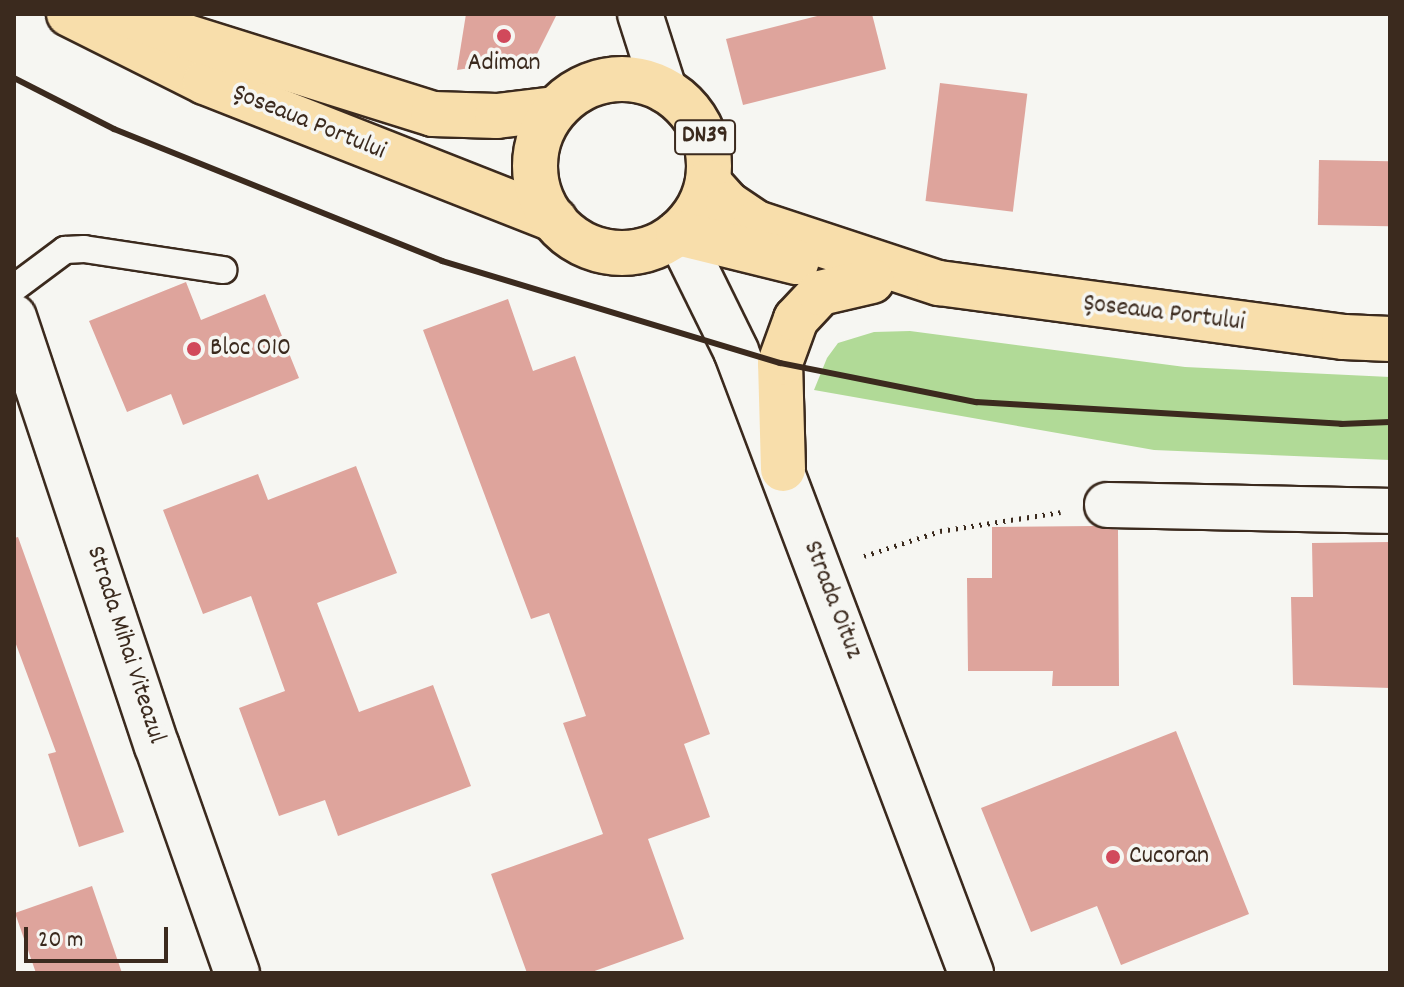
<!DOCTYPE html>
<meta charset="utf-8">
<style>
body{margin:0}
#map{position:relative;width:1404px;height:987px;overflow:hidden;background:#f6f6f2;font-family:Dekko,sans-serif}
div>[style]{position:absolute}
.green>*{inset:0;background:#b1da97}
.building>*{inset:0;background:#dea49c;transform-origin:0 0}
.path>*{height:5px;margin-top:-2.5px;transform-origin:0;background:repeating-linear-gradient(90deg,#3b2a1e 0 2px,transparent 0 8px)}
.roads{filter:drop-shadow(2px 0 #3b2a1e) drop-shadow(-2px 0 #3b2a1e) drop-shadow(0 2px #3b2a1e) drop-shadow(0 -2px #3b2a1e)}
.lane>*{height:26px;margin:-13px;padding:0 13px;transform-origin:13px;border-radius:13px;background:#f6f6f2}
.street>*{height:44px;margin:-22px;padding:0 22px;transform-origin:22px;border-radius:22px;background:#f6f6f2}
.secondary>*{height:44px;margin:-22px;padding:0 22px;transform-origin:22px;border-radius:22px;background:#f6f6f2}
.primary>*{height:44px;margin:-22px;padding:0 22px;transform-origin:22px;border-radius:22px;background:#f8deab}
.primary>.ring{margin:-22px;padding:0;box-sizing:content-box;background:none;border:44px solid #f8deab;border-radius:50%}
.rail>*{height:6px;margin:-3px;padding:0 3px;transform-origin:3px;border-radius:3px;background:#3b2a1e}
.dots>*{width:22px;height:22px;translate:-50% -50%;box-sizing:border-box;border:4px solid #f6f6f2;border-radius:50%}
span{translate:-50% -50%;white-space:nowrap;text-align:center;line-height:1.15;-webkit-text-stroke:7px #f6f6f2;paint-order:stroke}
.shield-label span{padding:2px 6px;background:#f6f6f2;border:2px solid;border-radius:6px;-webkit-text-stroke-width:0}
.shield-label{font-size:24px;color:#3b2a1e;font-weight:700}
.poi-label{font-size:26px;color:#3b2a1e}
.left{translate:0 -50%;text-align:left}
.street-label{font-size:26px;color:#3b2a1e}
.frame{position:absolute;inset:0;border:16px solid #3b2a1e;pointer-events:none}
.scale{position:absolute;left:24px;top:927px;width:144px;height:36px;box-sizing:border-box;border:4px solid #3b2a1e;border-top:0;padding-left:10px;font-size:24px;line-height:28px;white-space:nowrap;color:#3b2a1e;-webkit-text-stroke:6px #f6f6f2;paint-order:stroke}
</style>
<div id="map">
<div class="green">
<div style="clip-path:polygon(910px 331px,1185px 367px,1390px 377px,1390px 460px,1154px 450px,814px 390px,827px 358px,838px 343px,874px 332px)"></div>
</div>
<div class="building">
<div style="clip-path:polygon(466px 14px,557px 14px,535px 58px,457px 70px)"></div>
<div style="clip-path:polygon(825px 14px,872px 14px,886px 69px,743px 105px,726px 39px)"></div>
<div style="left:940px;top:83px;width:88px;height:119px;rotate:7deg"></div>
<div style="left:1319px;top:160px;width:71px;height:65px;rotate:1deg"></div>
<div style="clip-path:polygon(186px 282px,201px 320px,265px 294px,299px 378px,183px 425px,171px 394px,127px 412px,89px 321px)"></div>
<div style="clip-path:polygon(508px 299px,533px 371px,575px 356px,710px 734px,684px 744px,710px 817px,648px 839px,684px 939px,589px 973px,527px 973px,491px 874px,603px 834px,563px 723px,586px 716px,549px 613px,531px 619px,423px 330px)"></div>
<div style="clip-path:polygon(356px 466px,397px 573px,317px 603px,359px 712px,433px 685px,471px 786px,338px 836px,325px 800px,279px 816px,239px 708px,285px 691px,251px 596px,203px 614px,163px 510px,258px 474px,268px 500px)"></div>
<div style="clip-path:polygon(1094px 526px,1118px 530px,1119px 686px,1052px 686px,1053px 671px,968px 671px,967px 578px,992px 578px,992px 527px)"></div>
<div style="clip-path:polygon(18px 537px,124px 832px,79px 847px,48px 754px,56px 752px,14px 639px,14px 538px)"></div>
<div style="clip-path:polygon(1390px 542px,1390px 688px,1293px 685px,1291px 597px,1313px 597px,1312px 543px)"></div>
<div style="clip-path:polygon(1176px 731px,1249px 914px,1121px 965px,1097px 906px,1031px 932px,981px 808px)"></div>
<div style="clip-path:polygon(92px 886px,122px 973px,36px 973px,15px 913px)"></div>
</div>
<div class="path">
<div style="left:864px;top:556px;width:80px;rotate:-18.2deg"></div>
<div style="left:940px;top:531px;width:122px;rotate:-8.9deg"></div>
</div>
<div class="roads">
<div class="lane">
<div style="left:14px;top:288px;width:64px;rotate:-36.7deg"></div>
<div style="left:65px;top:250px;width:19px;rotate:-3deg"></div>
<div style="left:84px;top:249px;width:141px;rotate:8.6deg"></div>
</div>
<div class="street">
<div style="left:14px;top:317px;width:452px;rotate:71.6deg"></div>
<div style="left:157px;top:746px;width:241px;rotate:70.6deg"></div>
<div style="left:1107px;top:505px;width:283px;rotate:1.2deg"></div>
</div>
<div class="secondary">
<div style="left:640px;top:14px;width:79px;rotate:72.3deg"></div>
<div style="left:678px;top:233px;width:131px;rotate:63.8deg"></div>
<div style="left:736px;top:351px;width:665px;rotate:69.3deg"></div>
</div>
<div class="primary">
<div style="left:69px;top:14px;width:152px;rotate:26.6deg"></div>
<div style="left:205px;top:82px;width:376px;rotate:21.5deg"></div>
<div style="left:126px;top:14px;width:62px;rotate:20.8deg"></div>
<div style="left:184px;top:36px;width:261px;rotate:17.4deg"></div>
<div style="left:433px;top:114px;width:64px;rotate:1.8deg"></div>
<div style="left:497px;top:116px;width:58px;rotate:-6.9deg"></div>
<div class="ring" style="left:535px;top:79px;width:130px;height:130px"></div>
<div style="left:708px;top:182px;width:30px;rotate:48deg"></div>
<div style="left:728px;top:204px;width:34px;rotate:34deg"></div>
<div style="left:756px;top:223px;width:193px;rotate:18.2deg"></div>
<div style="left:939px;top:283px;width:409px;rotate:7.6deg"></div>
<div style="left:1344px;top:337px;width:46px;rotate:2.5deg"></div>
<div style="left:678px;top:233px;width:122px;rotate:13.8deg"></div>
<div style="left:783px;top:469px;width:106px;rotate:-91.6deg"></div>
<div style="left:780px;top:363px;width:47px;rotate:-70deg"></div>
<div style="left:796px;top:319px;width:35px;rotate:-47deg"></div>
<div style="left:820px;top:293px;width:53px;rotate:-13deg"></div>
</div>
</div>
<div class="rail">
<div style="left:14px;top:78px;width:112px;rotate:27deg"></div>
<div style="left:114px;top:129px;width:354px;rotate:21.9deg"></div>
<div style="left:442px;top:261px;width:353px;rotate:16.8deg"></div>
<div style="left:780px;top:363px;width:200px;rotate:11.3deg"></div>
<div style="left:976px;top:402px;width:366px;rotate:3.4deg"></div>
<div style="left:1341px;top:424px;width:49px;rotate:-2.3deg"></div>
</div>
<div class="dots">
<div style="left:504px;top:36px;background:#d1495b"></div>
<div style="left:194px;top:349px;background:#d1495b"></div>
<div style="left:1113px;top:857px;background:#d1495b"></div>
</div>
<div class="shield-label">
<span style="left:705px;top:137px">DN39</span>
</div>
<div class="poi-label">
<span style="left:504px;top:64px">Adiman</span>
<span class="left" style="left:210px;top:349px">Bloc O10</span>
<span class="left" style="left:1129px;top:857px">Cucoran</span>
</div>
<div class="street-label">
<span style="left:309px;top:123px;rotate:22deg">Șoseaua Portului</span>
<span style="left:1164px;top:314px;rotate:7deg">Șoseaua Portului</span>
<span style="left:832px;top:600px;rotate:69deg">Strada Oituz</span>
<span style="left:125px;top:645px;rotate:72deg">Strada Mihai Viteazul</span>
</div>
<div class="frame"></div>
<div class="scale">20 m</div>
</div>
